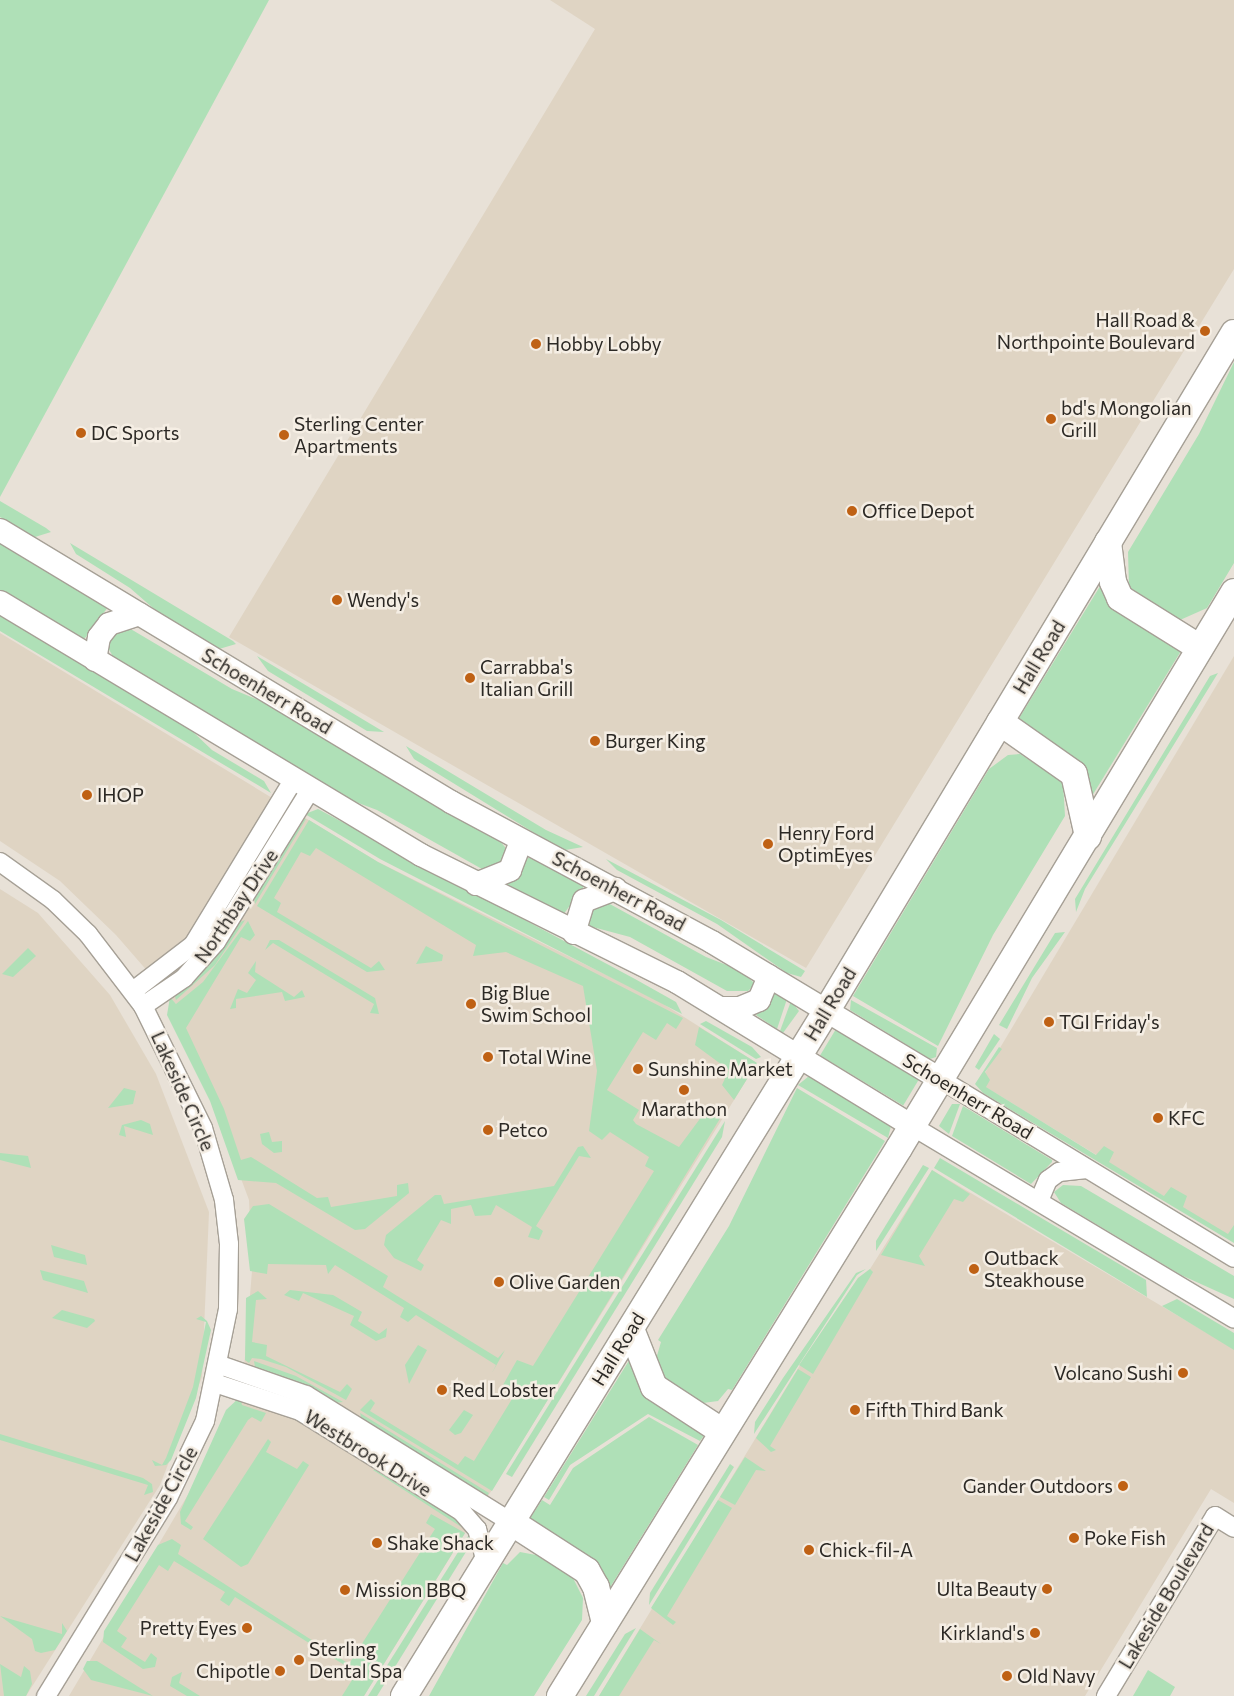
<!DOCTYPE html>
<style>
body{margin:0}
#map{position:relative;width:1234px;height:1696px;overflow:hidden;background:#e8e1d7;font-family:Commissioner,sans-serif}
div>[style]{position:absolute}
.built>*{inset:0;background:#dfd4c3}
.green>*{inset:0;background:#afe0b7;transform-origin:0 0}
.roads{filter:drop-shadow(1px 0 #a6a096) drop-shadow(-1px 0 #a6a096) drop-shadow(0 1px #a6a096) drop-shadow(0 -1px #a6a096)}
.minor>*{height:18px;margin:-9px;padding:0 9px;transform-origin:9px;border-radius:9px;background:#fff}
.major>*{height:22px;margin:-11px;padding:0 11px;transform-origin:11px;border-radius:11px;background:#fff}
.highway>*{height:26px;margin:-13px;padding:0 13px;transform-origin:13px;border-radius:13px;background:#fff}
.dots>*{width:14px;height:14px;translate:-50% -50%;box-sizing:border-box;border:2px solid #f5eee4;border-radius:50%}
span{translate:-50% -50%;white-space:nowrap;text-align:center;line-height:1.15;-webkit-text-stroke:5px #f5eee4;paint-order:stroke}
.poi-label{font-size:19px;color:#2c2925}
.right{translate:-100% -50%;text-align:right}
.left{translate:0 -50%;text-align:left}
.street-label{font-size:19px;color:#2c2925}
</style>
<div id="map">
<div class="built">
<div style="clip-path:polygon(550px 0,1234px 0,1234px 269px,806px 968px,229px 637px,595px 29px)"></div>
<div style="clip-path:polygon(0 633px,378px 862px,657px 1000px,757px 1063px,364px 1696px,69px 1696px,241px 1405px,252px 1271px,249px 1200px,176px 1004px,116px 935px,60px 881px,0 841px)"></div>
<div style="clip-path:polygon(1234px 656px,1234px 1239px,979px 1083px)"></div>
<div style="clip-path:polygon(0 889px,38px 913px,110px 995px,156px 1074px,209px 1212px,202px 1377px,160px 1485px,26px 1696px,0 1696px)"></div>
<div style="clip-path:polygon(932px 1170px,1234px 1349px,1234px 1503px,1211px 1489px,1085px 1696px,599px 1696px,803px 1360px,858px 1278px,870px 1269px)"></div>
</div>
<div class="green">
<div style="clip-path:polygon(0 0,269px 0,0 497px)"></div>
<div style="clip-path:polygon(1234px 362px,1234px 563px,1207px 608px,1180px 620px,1129px 587px,1128px 552px,1199px 434px)"></div>
<div style="clip-path:polygon(0 501px,46px 528px,51px 532px,35px 537px,0 517px)"></div>
<div style="clip-path:polygon(0 541px,108px 607px,86px 637px,82px 640px,0 590px)"></div>
<div style="clip-path:polygon(70px 543px,233px 641px,236px 644px,219px 649px,161px 615px,130px 588px,76px 554px)"></div>
<div style="clip-path:polygon(1102px 583px,1181px 651px,1092px 796px,1018px 720px)"></div>
<div style="clip-path:polygon(0 614px,189px 728px,212px 750px,264px 781px,271px 793px,0 631px)"></div>
<div style="clip-path:polygon(129px 628px,232px 689px,273px 706px,498px 839px,505px 847px,505px 862px,482px 869px,377px 810px,345px 798px,115px 660px,107px 646px,110px 636px)"></div>
<div style="clip-path:polygon(257px 656px,384px 732px,367px 731px,268px 671px)"></div>
<div style="clip-path:polygon(1218px 673px,1085px 889px,1076px 912px,1075px 899px,1210px 676px)"></div>
<div style="clip-path:polygon(406px 746px,546px 830px,583px 847px,565px 850px,549px 842px,414px 759px)"></div>
<div style="clip-path:polygon(1020px 754px,1063px 782px,1065px 816px,993px 935px,938px 1046px,853px 996px,989px 769px,1008px 755px)"></div>
<div style="clip-path:polygon(318px 809px,635px 979px,676px 1002px,682px 1014px,380px 859px,305px 814px)"></div>
<div style="clip-path:polygon(301px 818px,306px 819px,255px 904px,254px 897px)"></div>
<div style="clip-path:polygon(309px 820px,378px 862px,683px 1018px,676px 1029px,667px 1023px,656px 1040px,643px 1032px,607px 1090px,639px 1110px,633px 1120px,636px 1124px,679px 1147px,702px 1116px,721px 1117px,492px 1491px,360px 1410px,371px 1399px,375px 1403px,370px 1411px,458px 1465px,465px 1456px,474px 1461px,515px 1394px,503px 1385px,517px 1360px,533px 1366px,654px 1171px,645px 1166px,649px 1157px,610px 1132px,602px 1140px,589px 1131px,597px 1071px,583px 986px,506px 952px,473px 956px,476px 945px,316px 848px,310px 856px,301px 852px,274px 898px,281px 903px,277px 912px,371px 968px,379px 961px,385px 970px,367px 972px,257px 906px)"></div>
<div style="clip-path:polygon(529px 857px,585px 885px,563px 915px,506px 887px)"></div>
<div style="clip-path:polygon(606px 859px,721px 920px,805px 971px,801px 977px,787px 973px,717px 924px,617px 870px)"></div>
<div style="clip-path:polygon(608px 903px,706px 957px,742px 971px,755px 984px,748px 991px,727px 991px,630px 937px,589px 926px,589px 908px)"></div>
<div style="clip-path:polygon(245px 920px,215px 965px,176px 1000px,174px 993px,236px 924px)"></div>
<div style="clip-path:polygon(248px 921px,255px 935px,250px 941px,241px 937px,186px 1028px,224px 1109px,241px 1160px,251px 1157px,317px 1198px,328px 1197px,331px 1207px,397px 1196px,397px 1185px,408px 1183px,409px 1193px,365px 1229px,355px 1230px,276px 1183px,238px 1180px,210px 1101px,167px 1015px,170px 997px,176px 1004px,203px 982px)"></div>
<div style="clip-path:polygon(1065px 932px,1032px 978px,1007px 1029px,999px 1025px,1055px 933px)"></div>
<div style="clip-path:polygon(270px 940px,279px 940px,375px 998px,379px 1014px,370px 1013px,374px 1004px,273px 943px,265px 950px)"></div>
<div style="clip-path:polygon(426px 946px,443px 955px,442px 961px,416px 964px)"></div>
<div style="clip-path:polygon(28px 948px,36px 956px,13px 977px,2px 974px)"></div>
<div style="clip-path:polygon(256px 961px,255px 972px,294px 997px,302px 990px,305px 997px,285px 1001px,282px 992px,236px 999px,236px 1008px,230px 1009px,238px 989px,247px 993px,256px 980px,248px 973px)"></div>
<div style="clip-path:polygon(776px 993px,787px 999px,777px 1029px,756px 1015px)"></div>
<div style="clip-path:polygon(851px 1000px,937px 1048px,936px 1057px,930px 1059px,850px 1010px)"></div>
<div style="clip-path:polygon(791px 1001px,799px 1011px,783px 1033px,780px 1031px)"></div>
<div style="clip-path:polygon(706px 1021px,752px 1047px,761px 1057px,756px 1059px,700px 1024px)"></div>
<div style="clip-path:polygon(699px 1027px,757px 1063px,734px 1100px,722px 1085px,729px 1070px,695px 1045px)"></div>
<div style="left:836px;top:1029px;width:97px;height:31px;rotate:31deg"></div>
<div style="clip-path:polygon(994px 1034px,1000px 1039px,979px 1070px,975px 1067px)"></div>
<div style="clip-path:polygon(999px 1047px,1002px 1049px,985px 1072px,990px 1080px,986px 1087px,1096px 1155px,1104px 1146px,1114px 1152px,1109px 1162px,1164px 1196px,1171px 1187px,1187px 1196px,1183px 1207px,1228px 1234px,1234px 1225px,1234px 1243px,983px 1093px,975px 1084px)"></div>
<div style="clip-path:polygon(809px 1076px,891px 1126px,888px 1138px,798px 1085px)"></div>
<div style="clip-path:polygon(124px 1088px,136px 1091px,133px 1104px,108px 1108px)"></div>
<div style="clip-path:polygon(797px 1088px,885px 1141px,732px 1390px,728px 1389px,718px 1401px,703px 1403px,664px 1378px,656px 1359px,661px 1342px,658px 1340px,729px 1226px)"></div>
<div style="clip-path:polygon(952px 1104px,960px 1104px,949px 1134px,939px 1126px)"></div>
<div style="clip-path:polygon(963px 1106px,1052px 1160px,1052px 1162px,1031px 1184px,952px 1136px)"></div>
<div style="clip-path:polygon(141px 1120px,150px 1124px,153px 1135px,124px 1126px,126px 1137px,119px 1135px,122px 1125px)"></div>
<div style="clip-path:polygon(725px 1121px,722px 1137px,512px 1477px,506px 1474px)"></div>
<div style="clip-path:polygon(269px 1132px,272px 1142px,282px 1141px,282px 1152px,274px 1153px,262px 1144px,260px 1134px)"></div>
<div style="clip-path:polygon(583px 1146px,591px 1158px,579px 1156px,536px 1226px,543px 1231px,539px 1240px,528px 1237px,532px 1227px,496px 1205px,491px 1215px,475px 1216px,471px 1205px,451px 1209px,451px 1224px,441px 1220px,417px 1260px,424px 1265px,421px 1271px,394px 1258px,384px 1245px,386px 1235px,435px 1195px,441px 1195px,444px 1204px,554px 1186px,578px 1147px)"></div>
<div style="clip-path:polygon(0 1153px,28px 1156px,31px 1168px,0 1160px)"></div>
<div style="clip-path:polygon(940px 1158px,1146px 1280px,1147px 1297px,934px 1168px)"></div>
<div style="clip-path:polygon(923px 1165px,929px 1168px,876px 1251px,876px 1241px)"></div>
<div style="clip-path:polygon(932px 1170px,970px 1194px,963px 1202px,954px 1199px,919px 1256px,925px 1266px,881px 1255px)"></div>
<div style="clip-path:polygon(1063px 1185px,1081px 1186px,1234px 1276px,1234px 1299px,1181px 1275px,1061px 1203px,1054px 1192px)"></div>
<div style="clip-path:polygon(269px 1204px,388px 1276px,383px 1287px,394px 1294px,498px 1358px,505px 1350px,492px 1373px,496px 1365px,416px 1315px,408px 1322px,400px 1317px,404px 1308px,335px 1265px,328px 1274px,326px 1265px,268px 1264px,267px 1274px,250px 1271px,244px 1219px,253px 1206px)"></div>
<div style="clip-path:polygon(51px 1245px,85px 1255px,87px 1265px,54px 1257px)"></div>
<div style="clip-path:polygon(866px 1269px,857px 1275px,754px 1434px,755px 1422px,783px 1378px,856px 1273px)"></div>
<div style="clip-path:polygon(870px 1269px,873px 1272px,813px 1374px,799px 1365px,858px 1278px)"></div>
<div style="clip-path:polygon(40px 1270px,84px 1281px,88px 1293px,43px 1280px)"></div>
<div style="clip-path:polygon(290px 1290px,333px 1295px,362px 1312px,358px 1321px,379px 1334px,387px 1328px,386px 1337px,376px 1341px,350px 1325px,354px 1316px,303px 1293px,299px 1301px,284px 1295px)"></div>
<div style="clip-path:polygon(258px 1291px,267px 1299px,256px 1300px,252px 1342px,267px 1345px,266px 1356px,340px 1392px,347px 1384px,352px 1389px,346px 1400px,286px 1367px,261px 1359px,252px 1358px,249px 1363px,245px 1360px,246px 1298px)"></div>
<div style="clip-path:polygon(1177px 1299px,1234px 1333px,1234px 1350px,1162px 1306px)"></div>
<div style="clip-path:polygon(62px 1310px,94px 1319px,95px 1321px,87px 1328px,52px 1318px)"></div>
<div style="clip-path:polygon(201px 1316px,207px 1321px,211px 1330px,196px 1398px,171px 1460px,166px 1465px,155px 1466px,152px 1460px,162px 1465px,166px 1458px,193px 1387px,206px 1322px,196px 1319px)"></div>
<div style="clip-path:polygon(418px 1345px,427px 1350px,409px 1384px,405px 1365px)"></div>
<div style="clip-path:polygon(630px 1359px,639px 1383px,705px 1434px,700px 1441px,648px 1414px,570px 1465px,549px 1500px,544px 1497px)"></div>
<div style="clip-path:polygon(254px 1361px,296px 1376px,343px 1402px,334px 1403px,295px 1381px,255px 1367px)"></div>
<div style="clip-path:polygon(798px 1369px,811px 1377px,770px 1446px,776px 1450px,771px 1452px,756px 1438px)"></div>
<div style="clip-path:polygon(240px 1397px,242px 1405px,266px 1413px,261px 1422px,252px 1417px,248px 1420px,185px 1521px,193px 1527px,191px 1530px,181px 1524px,180px 1512px,226px 1410px)"></div>
<div style="clip-path:polygon(464px 1410px,473px 1415px,461px 1433px,455px 1435px,449px 1430px)"></div>
<div style="clip-path:polygon(360px 1413px,489px 1493px,487px 1496px,362px 1420px)"></div>
<div style="clip-path:polygon(649px 1417px,698px 1445px,609px 1589px,529px 1520px,542px 1500px,550px 1505px,573px 1468px)"></div>
<div style="clip-path:polygon(0 1434px,143px 1478px,152px 1484px,153px 1492px,144px 1495px,148px 1485px,0 1440px)"></div>
<div style="clip-path:polygon(268px 1439px,271px 1442px,266px 1452px,297px 1469px,303px 1461px,309px 1465px,248px 1564px,241px 1567px,203px 1539px)"></div>
<div style="clip-path:polygon(745px 1457px,766px 1471px,756px 1470px,735px 1505px,720px 1497px)"></div>
<div style="clip-path:polygon(730px 1464px,734px 1467px,649px 1605px,650px 1593px)"></div>
<div style="clip-path:polygon(381px 1469px,458px 1519px,466px 1530px,373px 1470px)"></div>
<div style="clip-path:polygon(718px 1500px,732px 1508px,667px 1616px,676px 1622px,673px 1625px,651px 1608px)"></div>
<div style="clip-path:polygon(431px 1514px,465px 1533px,364px 1696px,342px 1696px,352px 1680px,342px 1674px,346px 1666px,235px 1597px,229px 1606px,220px 1600px,225px 1592px,174px 1561px,168px 1571px,159px 1565px,117px 1631px,127px 1638px,121px 1647px,145px 1662px,151px 1653px,157px 1658px,155px 1667px,143px 1669px,103px 1642px,104px 1631px,158px 1545px,172px 1539px,181px 1545px,178px 1554px,349px 1664px,435px 1529px,426px 1523px)"></div>
<div style="clip-path:polygon(470px 1533px,469px 1547px,377px 1696px,368px 1696px)"></div>
<div style="clip-path:polygon(520px 1552px,536px 1555px,573px 1578px,583px 1598px,582px 1620px,534px 1696px,429px 1696px,503px 1563px,507px 1565px)"></div>
<div style="clip-path:polygon(0 1616px,62px 1634px,62px 1623px,67px 1631px,55px 1650px,41px 1653px,35px 1651px,32px 1639px)"></div>
<div style="clip-path:polygon(636px 1628px,594px 1696px,586px 1696px,625px 1634px)"></div>
<div style="clip-path:polygon(640px 1629px,661px 1644px,654px 1640px,619px 1696px,599px 1696px)"></div>
<div style="clip-path:polygon(87px 1661px,97px 1661px,153px 1696px,91px 1680px,83px 1669px)"></div>
<div style="clip-path:polygon(0 1664px,21px 1677px,24px 1666px,30px 1671px,32px 1684px,26px 1696px,4px 1696px)"></div>
<div style="clip-path:polygon(1148px 1670px,1175px 1687px,1170px 1696px,1133px 1696px)"></div>
<div style="clip-path:polygon(182px 1672px,179px 1683px,200px 1696px,187px 1696px,170px 1686px,172px 1677px)"></div>
</div>
<div class="roads">
<div class="minor">
<div style="left:0;top:862px;width:65px;rotate:35.6deg"></div>
<div style="left:53px;top:900px;width:49px;rotate:44.2deg"></div>
<div style="left:88px;top:934px;width:91px;rotate:52.6deg"></div>
<div style="left:143px;top:1006px;width:136px;rotate:63.8deg"></div>
<div style="left:203px;top:1128px;width:75px;rotate:73.7deg"></div>
<div style="left:224px;top:1200px;width:44px;rotate:83.5deg"></div>
<div style="left:229px;top:1244px;width:65px;rotate:90.9deg"></div>
<div style="left:228px;top:1309px;width:114px;rotate:101.6deg"></div>
<div style="left:205px;top:1421px;width:85px;rotate:115.7deg"></div>
<div style="left:168px;top:1498px;width:233px;rotate:121.6deg"></div>
<div style="left:133px;top:991px;width:76px;rotate:-37.5deg"></div>
<div style="left:193px;top:945px;width:194px;rotate:-58.7deg"></div>
<div style="left:143px;top:1006px;width:50px;rotate:-34.3deg"></div>
<div style="left:184px;top:978px;width:48px;rotate:-48.4deg"></div>
<div style="left:216px;top:942px;width:180px;rotate:-58.2deg"></div>
<div style="left:940px;top:1079px;width:344px;rotate:31.3deg"></div>
<div style="left:912px;top:1126px;width:375px;rotate:30.9deg"></div>
<div style="left:1039px;top:1201px;width:23px;rotate:-67deg"></div>
<div style="left:1048px;top:1180px;width:14px;rotate:-36deg"></div>
<div style="left:1059px;top:1172px;width:28px;rotate:-6deg"></div>
<div style="left:220px;top:1365px;width:91px;rotate:19.2deg"></div>
<div style="left:306px;top:1395px;width:241px;rotate:31.8deg"></div>
<div style="left:215px;top:1383px;width:89px;rotate:18.2deg"></div>
<div style="left:300px;top:1411px;width:191px;rotate:31.9deg"></div>
<div style="left:462px;top:1512px;width:23px;rotate:49deg"></div>
<div style="left:477px;top:1529px;width:35px;rotate:75deg"></div>
<div style="left:1106px;top:1696px;width:210px;rotate:-58.8deg"></div>
<div style="left:1215px;top:1516px;width:22px;rotate:32deg"></div>
</div>
<div class="major">
<div style="left:0;top:530px;width:527px;rotate:31.09deg"></div>
<div style="left:451px;top:802px;width:296px;rotate:28.2deg"></div>
<div style="left:712px;top:942px;width:266px;rotate:31deg"></div>
<div style="left:0;top:602px;width:491px;rotate:31deg"></div>
<div style="left:421px;top:855px;width:286px;rotate:26.4deg"></div>
<div style="left:677px;top:982px;width:276px;rotate:31.5deg"></div>
<div style="left:95px;top:660px;width:23px;rotate:-80deg"></div>
<div style="left:99px;top:637px;width:16px;rotate:-52deg"></div>
<div style="left:109px;top:624px;width:32px;rotate:-18deg"></div>
<div style="left:476px;top:884px;width:37px;rotate:-22deg"></div>
<div style="left:510px;top:870px;width:31px;rotate:-69deg"></div>
<div style="left:574px;top:933px;width:34px;rotate:-73deg"></div>
<div style="left:584px;top:901px;width:34px;rotate:-21deg"></div>
<div style="left:721px;top:1008px;width:19px"></div>
<div style="left:740px;top:1008px;width:21px;rotate:-23deg"></div>
<div style="left:759px;top:1000px;width:26px;rotate:-67deg"></div>
</div>
<div class="highway">
<div style="left:1108px;top:542px;width:40px;rotate:82.9deg"></div>
<div style="left:1113px;top:582px;width:17px;rotate:66deg"></div>
<div style="left:1120px;top:598px;width:94px;rotate:32deg"></div>
<div style="left:1000px;top:722px;width:90px;rotate:35.1deg"></div>
<div style="left:1074px;top:774px;width:64px;rotate:77.3deg"></div>
<div style="left:631px;top:1329px;width:62px;rotate:68.4deg"></div>
<div style="left:654px;top:1387px;width:82px;rotate:33.1deg"></div>
<div style="left:511px;top:1522px;width:90px;rotate:32.8deg"></div>
<div style="left:587px;top:1571px;width:18px;rotate:61deg"></div>
<div style="left:596px;top:1587px;width:37px;rotate:76deg"></div>
<div style="left:404px;top:1696px;width:806px;rotate:-58.34deg"></div>
<div style="left:827px;top:1010px;width:790px;rotate:-58.99deg"></div>
<div style="left:560px;top:1696px;width:644px;rotate:-58.26deg"></div>
<div style="left:899px;top:1148px;width:649px;rotate:-58.93deg"></div>
</div>
</div>
<div class="dots">
<div style="left:1205px;top:331px;background:#bf6114"></div>
<div style="left:536px;top:344px;background:#bf6114"></div>
<div style="left:1051px;top:419px;background:#bf6114"></div>
<div style="left:81px;top:433px;background:#bf6114"></div>
<div style="left:284px;top:435px;background:#bf6114"></div>
<div style="left:852px;top:511px;background:#bf6114"></div>
<div style="left:337px;top:600px;background:#bf6114"></div>
<div style="left:470px;top:678px;background:#bf6114"></div>
<div style="left:595px;top:741px;background:#bf6114"></div>
<div style="left:87px;top:795px;background:#bf6114"></div>
<div style="left:768px;top:844px;background:#bf6114"></div>
<div style="left:471px;top:1004px;background:#bf6114"></div>
<div style="left:1049px;top:1022px;background:#bf6114"></div>
<div style="left:488px;top:1057px;background:#bf6114"></div>
<div style="left:638px;top:1069px;background:#bf6114"></div>
<div style="left:684px;top:1090px;background:#bf6114"></div>
<div style="left:1158px;top:1118px;background:#bf6114"></div>
<div style="left:488px;top:1130px;background:#bf6114"></div>
<div style="left:974px;top:1269px;background:#bf6114"></div>
<div style="left:499px;top:1282px;background:#bf6114"></div>
<div style="left:1183px;top:1373px;background:#bf6114"></div>
<div style="left:442px;top:1390px;background:#bf6114"></div>
<div style="left:855px;top:1410px;background:#bf6114"></div>
<div style="left:1123px;top:1486px;background:#bf6114"></div>
<div style="left:1074px;top:1538px;background:#bf6114"></div>
<div style="left:377px;top:1543px;background:#bf6114"></div>
<div style="left:809px;top:1550px;background:#bf6114"></div>
<div style="left:1047px;top:1589px;background:#bf6114"></div>
<div style="left:345px;top:1590px;background:#bf6114"></div>
<div style="left:247px;top:1628px;background:#bf6114"></div>
<div style="left:1035px;top:1633px;background:#bf6114"></div>
<div style="left:299px;top:1660px;background:#bf6114"></div>
<div style="left:280px;top:1671px;background:#bf6114"></div>
<div style="left:1007px;top:1676px;background:#bf6114"></div>
</div>
<div class="poi-label">
<span class="right" style="left:1195px;top:331px">Hall Road &amp;<br>Northpointe Boulevard</span>
<span class="left" style="left:546px;top:344px">Hobby Lobby</span>
<span class="left" style="left:1061px;top:419px">bd's Mongolian<br>Grill</span>
<span class="left" style="left:294px;top:435px">Sterling Center<br>Apartments</span>
<span class="left" style="left:91px;top:433px">DC Sports</span>
<span class="left" style="left:862px;top:511px">Office Depot</span>
<span class="left" style="left:347px;top:600px">Wendy's</span>
<span class="left" style="left:480px;top:678px">Carrabba's<br>Italian Grill</span>
<span class="left" style="left:605px;top:741px">Burger King</span>
<span class="left" style="left:97px;top:795px">IHOP</span>
<span class="left" style="left:778px;top:844px">Henry Ford<br>OptimEyes</span>
<span class="left" style="left:481px;top:1004px">Big Blue<br>Swim School</span>
<span class="left" style="left:1059px;top:1022px">TGI Friday's</span>
<span class="left" style="left:498px;top:1057px">Total Wine</span>
<span class="left" style="left:648px;top:1069px">Sunshine Market</span>
<span style="left:684px;top:1109px">Marathon</span>
<span class="left" style="left:1168px;top:1118px">KFC</span>
<span class="left" style="left:498px;top:1130px">Petco</span>
<span class="left" style="left:984px;top:1269px">Outback<br>Steakhouse</span>
<span class="left" style="left:509px;top:1282px">Olive Garden</span>
<span class="right" style="left:1173px;top:1373px">Volcano Sushi</span>
<span class="left" style="left:452px;top:1390px">Red Lobster</span>
<span class="left" style="left:865px;top:1410px">Fifth Third Bank</span>
<span class="right" style="left:1113px;top:1486px">Gander Outdoors</span>
<span class="left" style="left:1084px;top:1538px">Poke Fish</span>
<span class="left" style="left:387px;top:1543px">Shake Shack</span>
<span class="left" style="left:819px;top:1550px">Chick-fil-A</span>
<span class="right" style="left:1037px;top:1589px">Ulta Beauty</span>
<span class="left" style="left:355px;top:1590px">Mission BBQ</span>
<span class="right" style="left:237px;top:1628px">Pretty Eyes</span>
<span class="right" style="left:1025px;top:1633px">Kirkland's</span>
<span class="left" style="left:309px;top:1660px">Sterling<br>Dental Spa</span>
<span class="right" style="left:270px;top:1671px">Chipotle</span>
<span class="left" style="left:1017px;top:1676px">Old Navy</span>
</div>
<div class="street-label">
<span style="left:1039px;top:657px;rotate:-59deg">Hall Road</span>
<span style="left:267px;top:691px;rotate:31deg">Schoenherr Road</span>
<span style="left:619px;top:891px;rotate:28deg">Schoenherr Road</span>
<span style="left:236px;top:906px;rotate:-56deg">Northbay Drive</span>
<span style="left:830px;top:1004px;rotate:-59deg">Hall Road</span>
<span style="left:183px;top:1091px;rotate:66deg">Lakeside Circle</span>
<span style="left:968px;top:1096px;rotate:31deg">Schoenherr Road</span>
<span style="left:618px;top:1349px;rotate:-58deg">Hall Road</span>
<span style="left:368px;top:1453px;rotate:32deg">Westbrook Drive</span>
<span style="left:161px;top:1504px;rotate:-61deg">Lakeside Circle</span>
<span style="left:1166px;top:1596px;rotate:-59deg">Lakeside Boulevard</span>
</div>
</div>
